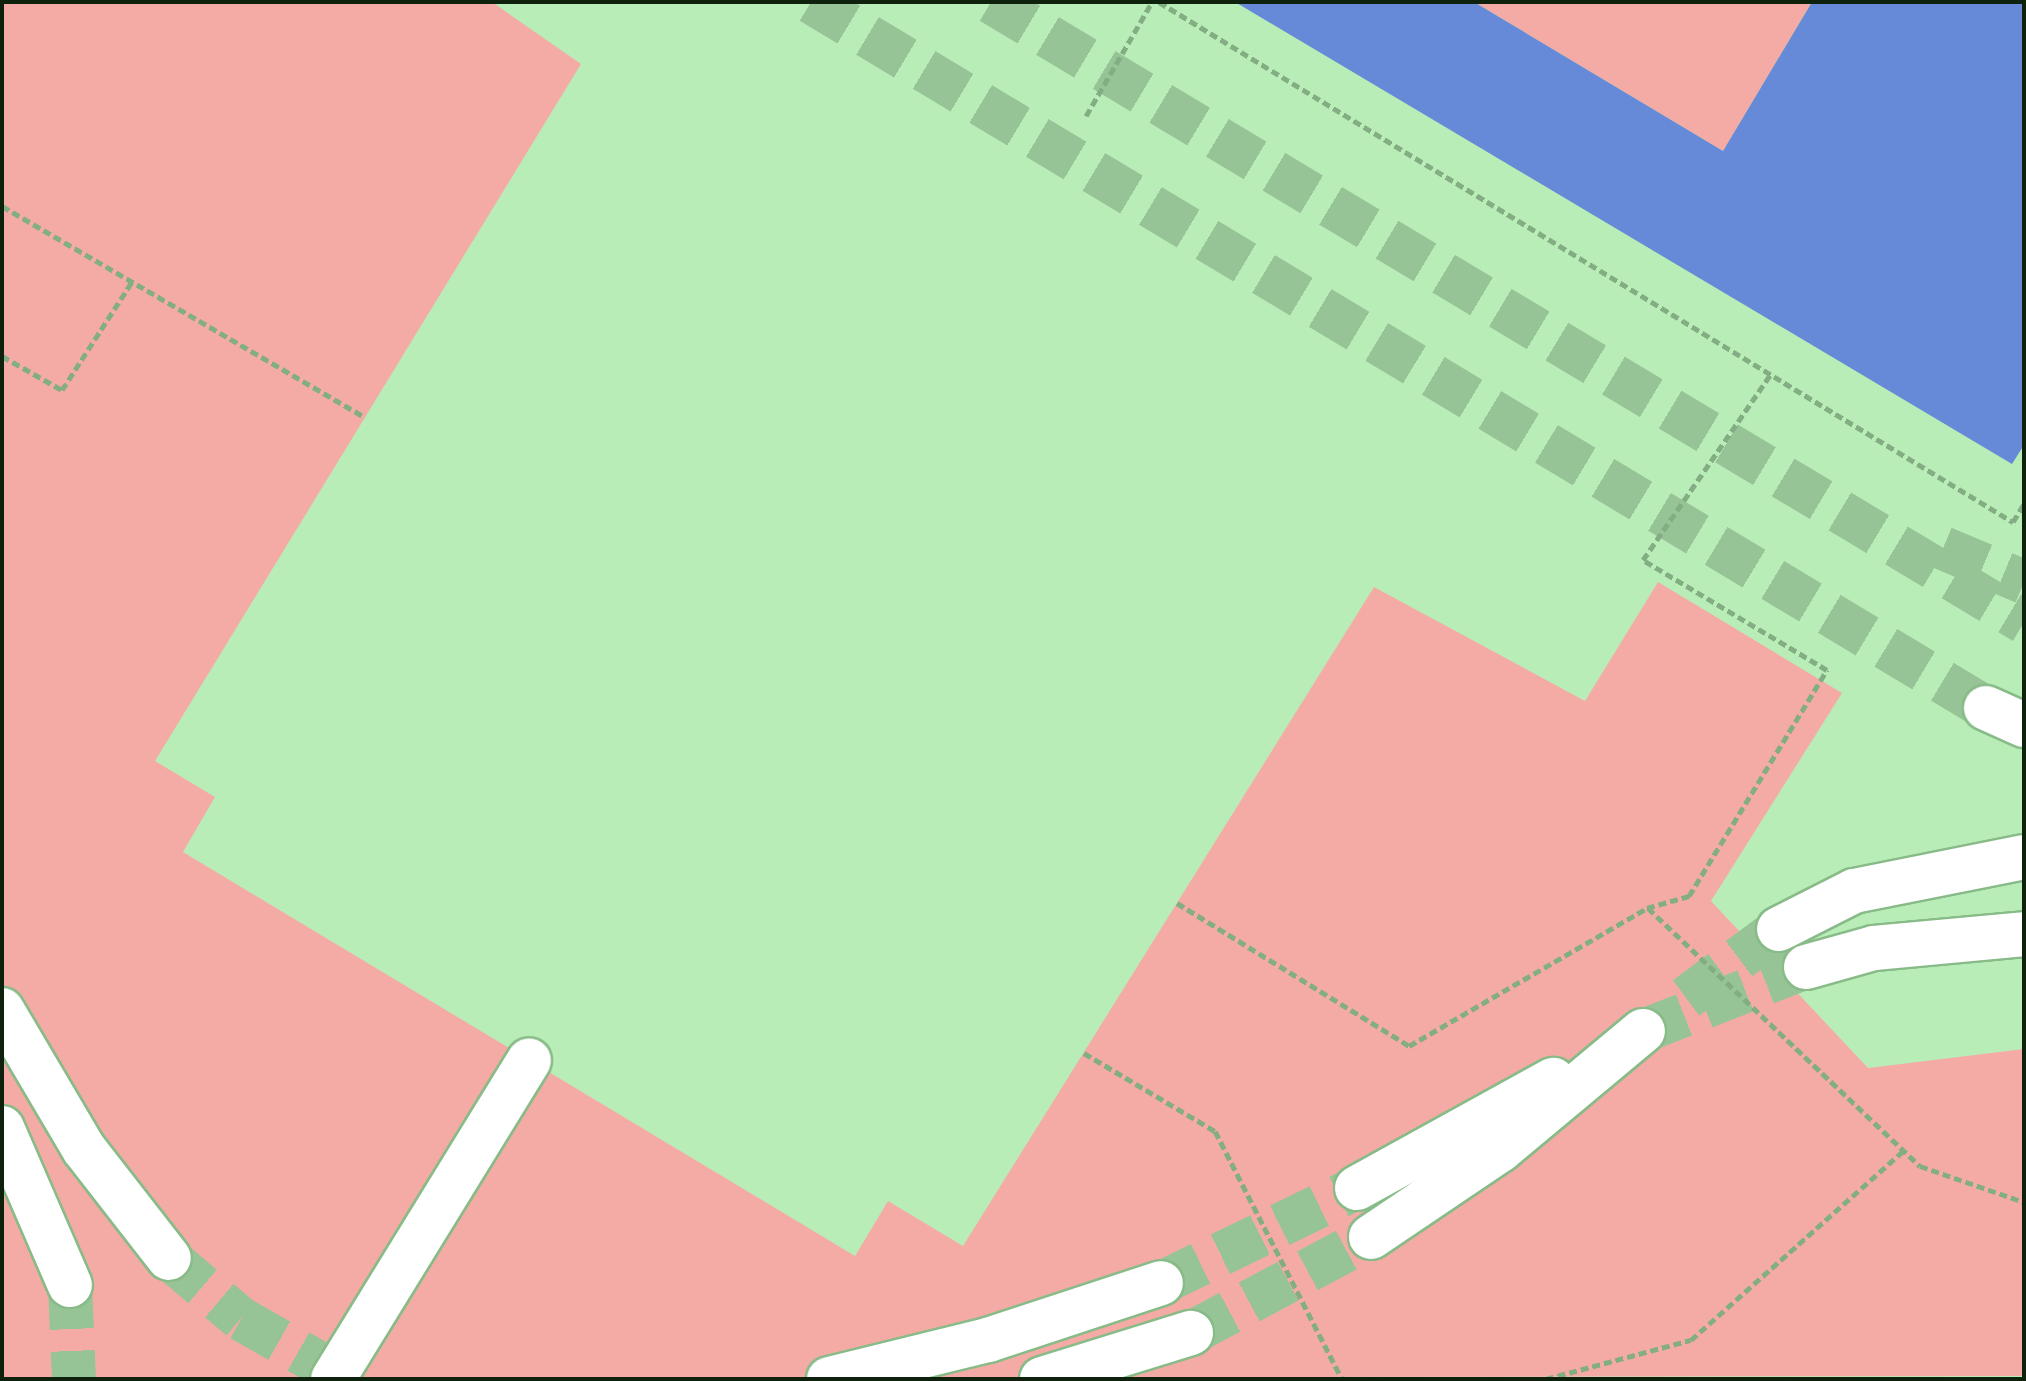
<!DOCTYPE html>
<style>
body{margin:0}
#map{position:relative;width:2026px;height:1381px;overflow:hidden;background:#b9edb8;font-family:Inter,sans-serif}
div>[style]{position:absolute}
.green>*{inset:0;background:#f5aba5}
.water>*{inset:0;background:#668ad7}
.major-tunnel>*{height:44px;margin-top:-22px;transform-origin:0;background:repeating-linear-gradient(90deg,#97c496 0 44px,transparent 0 66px)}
.path>*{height:5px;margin-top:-2.5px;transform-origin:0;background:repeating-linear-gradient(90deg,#83ad82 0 8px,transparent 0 12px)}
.roads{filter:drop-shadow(2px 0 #8b8) drop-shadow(-2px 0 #8b8) drop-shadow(0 2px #8b8) drop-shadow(0 -2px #8b8)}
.minor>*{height:44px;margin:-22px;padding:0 22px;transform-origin:22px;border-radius:22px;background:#fff}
.major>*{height:44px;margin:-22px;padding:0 22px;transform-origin:22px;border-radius:22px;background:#fff}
span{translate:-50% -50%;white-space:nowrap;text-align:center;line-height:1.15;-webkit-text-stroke:8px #c6fac4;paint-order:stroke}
.frame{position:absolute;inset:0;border:4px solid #0d210d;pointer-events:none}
</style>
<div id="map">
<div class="green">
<div style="clip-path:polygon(2px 2px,492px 2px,581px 64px,155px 761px,215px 797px,183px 852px,855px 1256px,888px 1201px,963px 1246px,1374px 587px,1585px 701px,1658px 582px,1842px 693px,1711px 901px,1868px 1068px,2024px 1049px,2024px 1376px,2px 1379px)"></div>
<div style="clip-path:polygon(1474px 2px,1812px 2px,1723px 151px)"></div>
</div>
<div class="water">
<div style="clip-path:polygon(1235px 2px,1474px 2px,1723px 151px,1812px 2px,2024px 2px,2024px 445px,2012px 464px)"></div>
</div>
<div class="major-tunnel">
<div style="left:811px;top:2px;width:1371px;rotate:31deg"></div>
<div style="left:991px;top:2px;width:1205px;rotate:30.97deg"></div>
<div style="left:1943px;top:548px;width:88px;rotate:22.8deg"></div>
<div style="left:1686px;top:998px;width:116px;rotate:-36.6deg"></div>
<div style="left:1643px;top:1031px;width:175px;rotate:-21.4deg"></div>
<div style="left:169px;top:1258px;width:94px;rotate:40.3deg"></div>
<div style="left:241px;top:1319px;width:122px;rotate:29.5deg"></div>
<div style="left:1161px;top:1283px;width:218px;rotate:-25.9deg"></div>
<div style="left:70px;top:1285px;width:94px;rotate:87.6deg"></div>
<div style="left:1191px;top:1333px;width:204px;rotate:-28.1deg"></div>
</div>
<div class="path">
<div style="left:1159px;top:2px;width:1000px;rotate:31.34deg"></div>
<div style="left:2013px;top:522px;width:21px;rotate:-59deg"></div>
<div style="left:1086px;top:116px;width:132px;rotate:-59.9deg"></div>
<div style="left:2px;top:206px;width:420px;rotate:30.2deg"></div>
<div style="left:2px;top:356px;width:69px;rotate:29.5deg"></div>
<div style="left:62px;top:390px;width:129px;rotate:-57.1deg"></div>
<div style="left:1177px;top:903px;width:273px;rotate:31.6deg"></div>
<div style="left:1409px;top:1046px;width:275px;rotate:-30.1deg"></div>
<div style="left:1647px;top:908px;width:44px;rotate:-15.9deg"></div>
<div style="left:1689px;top:896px;width:265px;rotate:-58.6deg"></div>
<div style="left:1827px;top:670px;width:214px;rotate:-149.1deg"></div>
<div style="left:1643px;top:560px;width:226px;rotate:-55.5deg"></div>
<div style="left:1648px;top:908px;width:375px;rotate:43.5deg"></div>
<div style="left:1920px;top:1166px;width:110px;rotate:19.1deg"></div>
<div style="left:1084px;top:1053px;width:152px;rotate:30.8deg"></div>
<div style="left:1215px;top:1131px;width:279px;rotate:62.9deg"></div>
<div style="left:2px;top:1378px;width:2px;rotate:27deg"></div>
<div style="left:1546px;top:1379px;width:150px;rotate:-15.1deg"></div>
<div style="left:1691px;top:1340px;width:284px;rotate:-41.7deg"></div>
</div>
<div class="roads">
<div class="minor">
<div style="left:333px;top:1379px;width:374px;rotate:-58.4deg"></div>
</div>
<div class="major">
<div style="left:1986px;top:708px;width:42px;rotate:24.1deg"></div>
<div style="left:1779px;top:929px;width:84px;rotate:-26.9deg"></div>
<div style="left:1854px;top:891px;width:173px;rotate:-11.3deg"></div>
<div style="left:1806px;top:967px;width:71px;rotate:-15.6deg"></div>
<div style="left:1874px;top:948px;width:151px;rotate:-5.3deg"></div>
<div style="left:2px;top:1010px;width:161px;rotate:59.5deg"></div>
<div style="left:84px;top:1149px;width:138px;rotate:52.1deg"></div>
<div style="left:2px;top:1128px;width:171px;rotate:66.6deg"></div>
<div style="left:1357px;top:1188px;width:224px;rotate:-28.9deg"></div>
<div style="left:1371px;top:1237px;width:156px;rotate:-34deg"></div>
<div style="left:1500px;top:1150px;width:186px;rotate:-39.8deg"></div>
<div style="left:829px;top:1379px;width:164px;rotate:-13.8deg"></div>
<div style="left:988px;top:1340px;width:182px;rotate:-18.2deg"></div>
<div style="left:1042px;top:1379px;width:156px;rotate:-17.2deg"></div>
</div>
</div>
<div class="frame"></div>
</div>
